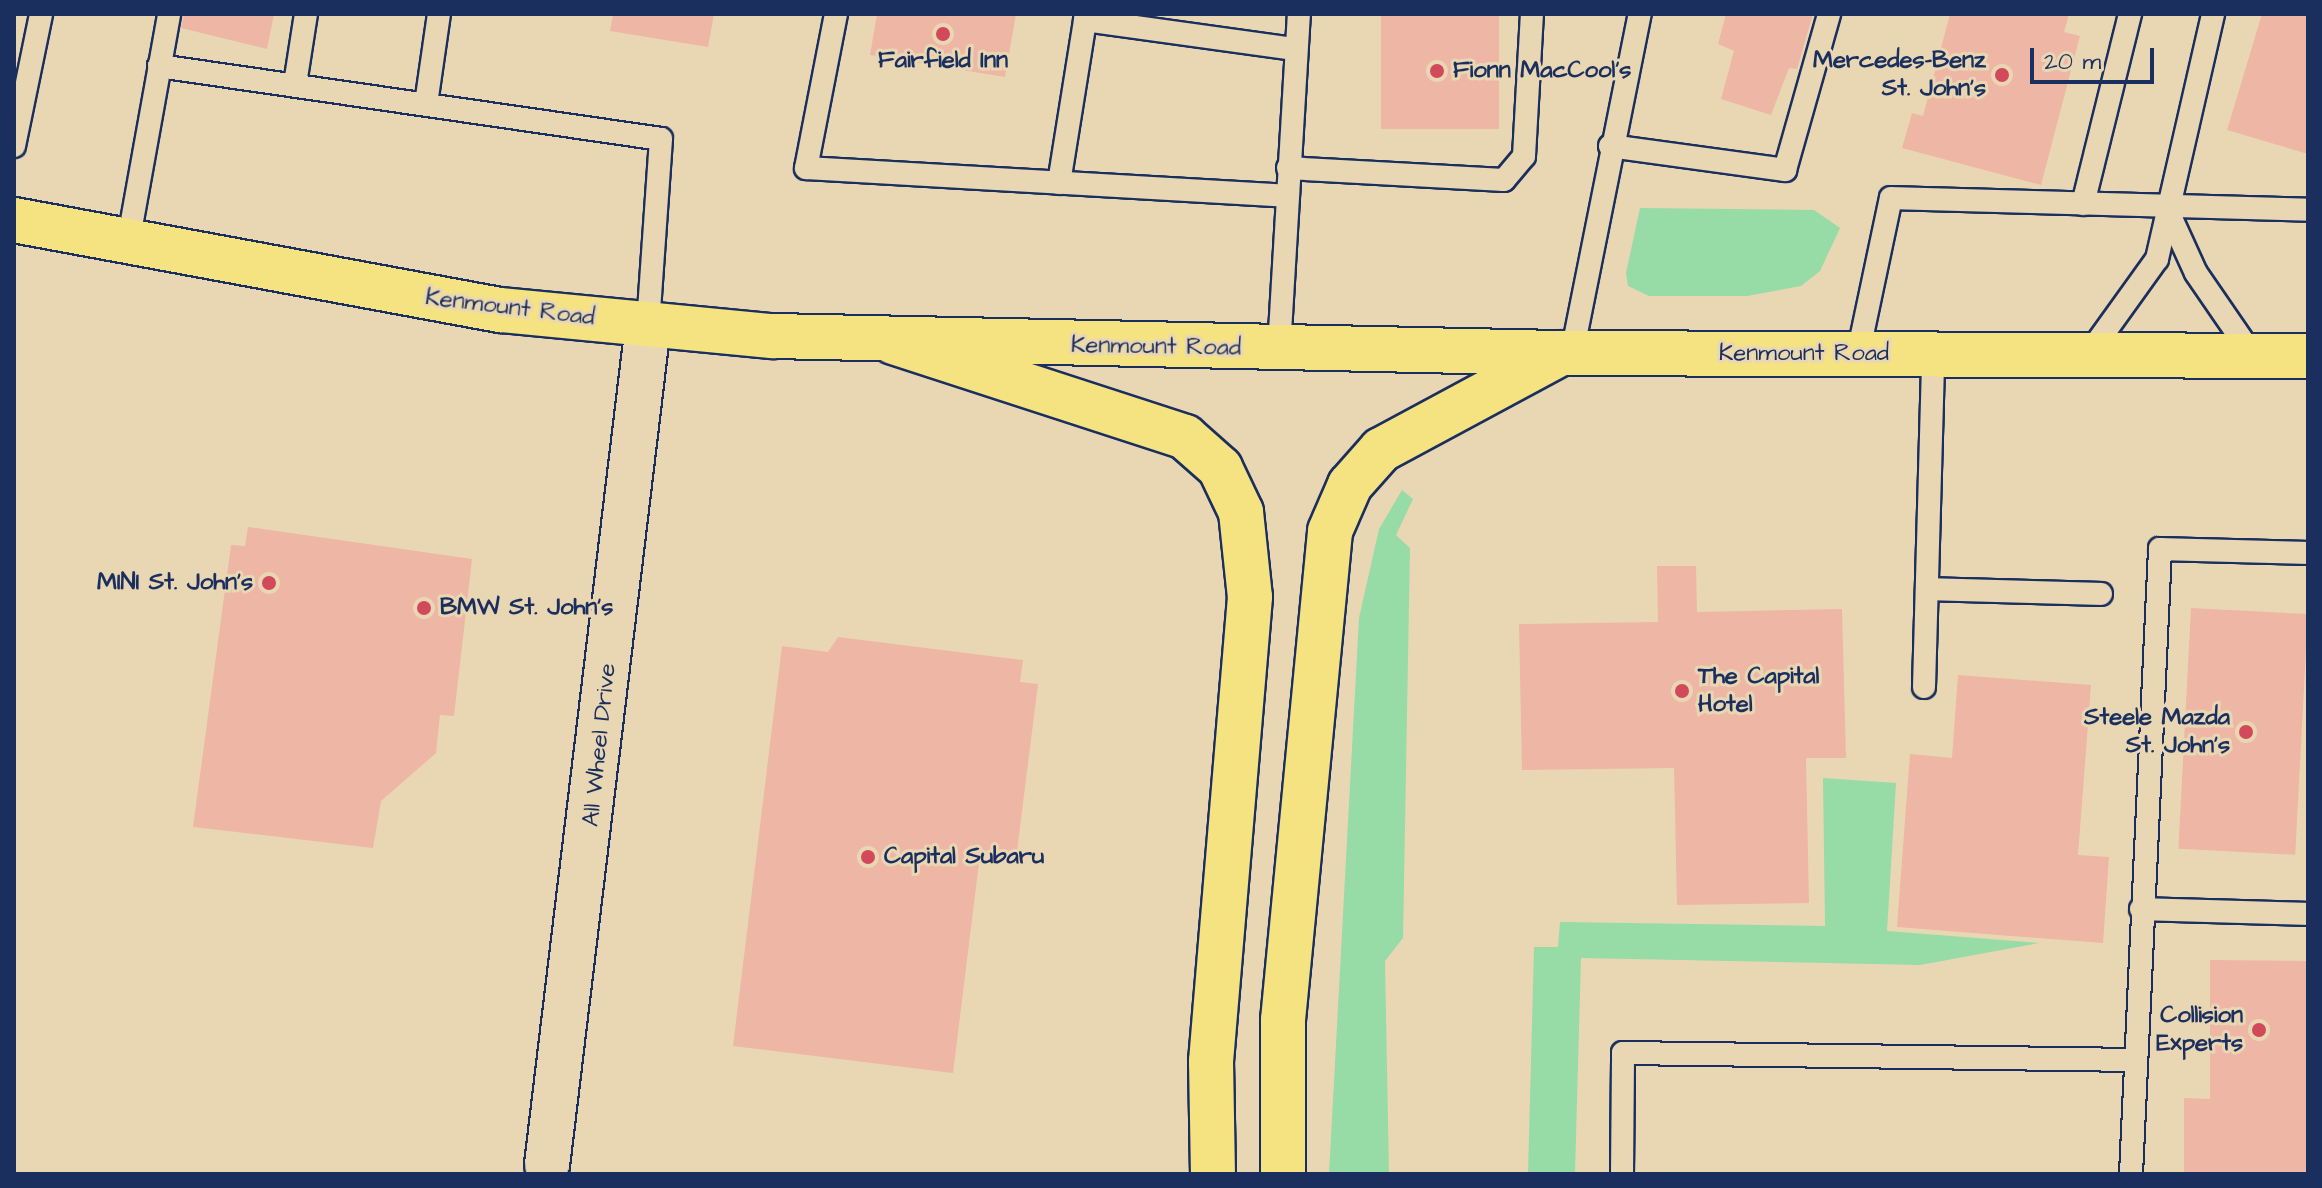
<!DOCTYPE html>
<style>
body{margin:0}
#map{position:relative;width:2322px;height:1188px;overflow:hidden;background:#e9d7b4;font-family:"Architects Daughter",sans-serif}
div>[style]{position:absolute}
.green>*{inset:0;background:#97dba7}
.building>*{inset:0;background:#eeb6a4;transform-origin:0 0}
.roads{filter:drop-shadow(2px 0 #1b2f5e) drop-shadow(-2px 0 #1b2f5e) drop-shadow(0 2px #1b2f5e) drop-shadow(0 -2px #1b2f5e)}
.service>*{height:22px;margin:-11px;padding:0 11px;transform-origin:11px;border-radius:11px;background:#e9d7b4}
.minor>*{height:44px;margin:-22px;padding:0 22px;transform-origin:22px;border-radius:22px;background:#e9d7b4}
.primary>*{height:44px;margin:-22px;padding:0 22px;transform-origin:22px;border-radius:22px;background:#f5e382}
.motorway>*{height:44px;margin:-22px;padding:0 22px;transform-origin:22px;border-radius:22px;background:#f5e382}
.dots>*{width:22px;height:22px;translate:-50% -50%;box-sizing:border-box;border:4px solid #e9d7b4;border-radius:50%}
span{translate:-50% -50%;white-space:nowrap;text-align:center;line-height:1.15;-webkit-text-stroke:6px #e9d7b4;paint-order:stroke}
.poi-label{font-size:24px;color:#1b2f5e;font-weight:700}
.right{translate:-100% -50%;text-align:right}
.left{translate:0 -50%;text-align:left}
.street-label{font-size:24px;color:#1b2f5e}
.frame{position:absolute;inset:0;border:16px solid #1b2f5e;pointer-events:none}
.scale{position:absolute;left:2030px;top:48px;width:124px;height:36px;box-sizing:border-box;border:4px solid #1b2f5e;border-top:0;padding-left:10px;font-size:24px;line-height:28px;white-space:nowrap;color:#1b2f5e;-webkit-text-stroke:6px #e9d7b4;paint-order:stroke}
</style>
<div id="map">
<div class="green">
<div style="clip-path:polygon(1640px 208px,1814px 210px,1840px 228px,1820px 271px,1801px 286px,1747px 296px,1649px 296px,1628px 286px,1626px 273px)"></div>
<div style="clip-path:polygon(1402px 490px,1413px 499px,1396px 535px,1410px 548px,1403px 938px,1385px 961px,1389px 1174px,1329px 1174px,1359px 618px,1379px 529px)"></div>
<div style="clip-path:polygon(1823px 778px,1896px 783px,1887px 931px,2039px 943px,1920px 965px,1581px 958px,1575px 1174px,1528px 1174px,1534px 947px,1558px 947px,1560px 922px,1825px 926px)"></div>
</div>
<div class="building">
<div style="clip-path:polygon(184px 14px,274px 14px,267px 49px,181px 28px)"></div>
<div style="clip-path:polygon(613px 14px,714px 14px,708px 47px,610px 31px)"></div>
<div style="clip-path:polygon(877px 14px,1016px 14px,1005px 77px,870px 55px)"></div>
<div style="left:1381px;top:14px;width:118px;height:115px"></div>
<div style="clip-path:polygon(1726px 14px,1813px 14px,1797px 69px,1789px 68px,1771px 115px,1721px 99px,1734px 51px,1718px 44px)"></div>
<div style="clip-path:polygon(1950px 14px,2069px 14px,2064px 32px,2080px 36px,2041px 185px,1902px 148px,1912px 113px,1923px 116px)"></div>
<div style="clip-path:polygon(2262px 14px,2308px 14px,2308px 154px,2227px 130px)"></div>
<div style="clip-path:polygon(248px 527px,472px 559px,454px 716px,440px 715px,436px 753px,381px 801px,373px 848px,193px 827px,231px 545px,245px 546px)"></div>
<div style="clip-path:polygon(1657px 566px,1696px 566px,1697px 612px,1842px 609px,1846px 758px,1806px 758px,1809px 903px,1677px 905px,1674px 768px,1522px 770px,1519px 624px,1658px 622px)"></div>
<div style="left:2191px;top:608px;width:117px;height:241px;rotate:3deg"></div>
<div style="clip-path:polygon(838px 637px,1023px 660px,1020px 682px,1038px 684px,1016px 859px,980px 855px,953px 1073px,733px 1046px,782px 646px,828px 652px)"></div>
<div style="clip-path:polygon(1958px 675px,2091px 685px,2078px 855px,2109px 857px,2103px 943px,1897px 927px,1910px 754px,1952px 758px)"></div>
<div style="clip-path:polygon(2210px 960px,2308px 961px,2308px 1174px,2184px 1174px,2184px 1098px,2210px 1099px)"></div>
</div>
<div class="roads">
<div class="service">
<div style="left:836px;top:14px;width:157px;rotate:101deg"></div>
<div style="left:806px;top:168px;width:481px;rotate:3.3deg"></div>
<div style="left:1085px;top:20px;width:210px;rotate:7.9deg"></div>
<div style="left:159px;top:66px;width:507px;rotate:8.27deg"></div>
<div style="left:661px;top:139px;width:186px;rotate:94deg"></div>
<div style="left:295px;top:84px;width:71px;rotate:-81.1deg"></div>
<div style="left:426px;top:104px;width:91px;rotate:-81.8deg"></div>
<div style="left:14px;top:146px;width:135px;rotate:-78.4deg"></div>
<div style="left:1610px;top:146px;width:177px;rotate:7.8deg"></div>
<div style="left:1785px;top:170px;width:162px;rotate:-74.2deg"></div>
<div style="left:1288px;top:168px;width:216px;rotate:3.2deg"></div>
<div style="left:1504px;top:180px;width:31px;rotate:-50deg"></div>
<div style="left:1524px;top:156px;width:142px;rotate:-86.8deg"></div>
<div style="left:1059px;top:183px;width:171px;rotate:-80.9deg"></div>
<div style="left:2083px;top:204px;width:196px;rotate:-76.1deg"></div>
<div style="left:2166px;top:207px;width:72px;rotate:65.6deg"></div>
<div style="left:2196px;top:273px;width:101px;rotate:55.5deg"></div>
<div style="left:128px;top:243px;width:233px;rotate:-79.8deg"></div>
<div style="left:1279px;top:349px;width:336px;rotate:-86.6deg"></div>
<div style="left:1572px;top:353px;width:346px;rotate:-78.7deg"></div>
<div style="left:1858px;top:354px;width:159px;rotate:-78.1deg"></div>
<div style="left:1891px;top:198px;width:417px;rotate:1.6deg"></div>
<div style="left:2088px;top:355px;width:118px;rotate:-54.3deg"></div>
<div style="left:2157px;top:259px;width:251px;rotate:-77.1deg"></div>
<div style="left:1927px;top:589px;width:174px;rotate:1.6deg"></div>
<div style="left:1924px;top:687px;width:332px;rotate:-88.4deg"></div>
<div style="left:2141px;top:909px;width:167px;rotate:1.7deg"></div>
<div style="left:1622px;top:1174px;width:121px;rotate:-89.5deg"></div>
<div style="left:1623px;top:1053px;width:512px;rotate:0.78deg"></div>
<div style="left:2131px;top:1174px;width:626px;rotate:-87.34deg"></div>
<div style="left:2160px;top:549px;width:148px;rotate:1.5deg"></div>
</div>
<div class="minor">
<div style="left:547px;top:1165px;width:846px;rotate:-83.14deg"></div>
</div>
<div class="primary">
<div style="left:14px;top:220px;width:495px;rotate:10.5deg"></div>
<div style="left:501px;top:310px;width:273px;rotate:5.5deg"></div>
<div style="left:773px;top:336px;width:788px;rotate:1.24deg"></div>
<div style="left:1561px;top:353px;width:747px;rotate:0.23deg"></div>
</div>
<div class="motorway">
<div style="left:893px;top:342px;width:307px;rotate:18deg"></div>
<div style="left:1185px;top:437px;width:47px;rotate:41.5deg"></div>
<div style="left:1220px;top:468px;width:49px;rotate:64.5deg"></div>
<div style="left:1241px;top:512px;width:85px;rotate:84deg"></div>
<div style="left:1250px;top:597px;width:466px;rotate:94.8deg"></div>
<div style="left:1211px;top:1061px;width:113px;rotate:89deg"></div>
<div style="left:1283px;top:1174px;width:154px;rotate:-90deg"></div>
<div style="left:1283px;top:1020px;width:491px;rotate:-84.5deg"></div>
<div style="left:1330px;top:531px;width:50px;rotate:-66.5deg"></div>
<div style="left:1350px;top:485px;width:47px;rotate:-48.5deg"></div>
<div style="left:1381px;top:450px;width:204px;rotate:-28.3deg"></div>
</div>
</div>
<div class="dots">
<div style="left:943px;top:34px;background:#d1495b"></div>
<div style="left:1437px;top:71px;background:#d1495b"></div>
<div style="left:2002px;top:75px;background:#d1495b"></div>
<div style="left:269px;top:583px;background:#d1495b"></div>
<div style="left:424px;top:608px;background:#d1495b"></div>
<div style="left:1682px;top:691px;background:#d1495b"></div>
<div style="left:2246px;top:732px;background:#d1495b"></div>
<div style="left:868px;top:857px;background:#d1495b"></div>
<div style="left:2259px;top:1030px;background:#d1495b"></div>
</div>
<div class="poi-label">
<span style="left:943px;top:61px">Fairfield Inn</span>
<span class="right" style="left:1986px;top:75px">Mercedes-Benz<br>St. John's</span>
<span class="left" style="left:1453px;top:71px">Fionn MacCool's</span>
<span class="right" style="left:253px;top:583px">MINI St. John's</span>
<span class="left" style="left:440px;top:608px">BMW St. John's</span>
<span class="left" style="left:1698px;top:691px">The Capital<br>Hotel</span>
<span class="right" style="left:2230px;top:732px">Steele Mazda<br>St. John's</span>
<span class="left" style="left:884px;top:857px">Capital Subaru</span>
<span class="right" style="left:2243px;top:1030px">Collision<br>Experts</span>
</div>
<div class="street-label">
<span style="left:510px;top:308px;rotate:7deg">Kenmount Road</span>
<span style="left:1156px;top:347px;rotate:1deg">Kenmount Road</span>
<span style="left:1804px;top:354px">Kenmount Road</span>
<span style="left:600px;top:745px;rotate:-84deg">All Wheel Drive</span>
</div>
<div class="frame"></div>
<div class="scale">20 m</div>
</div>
